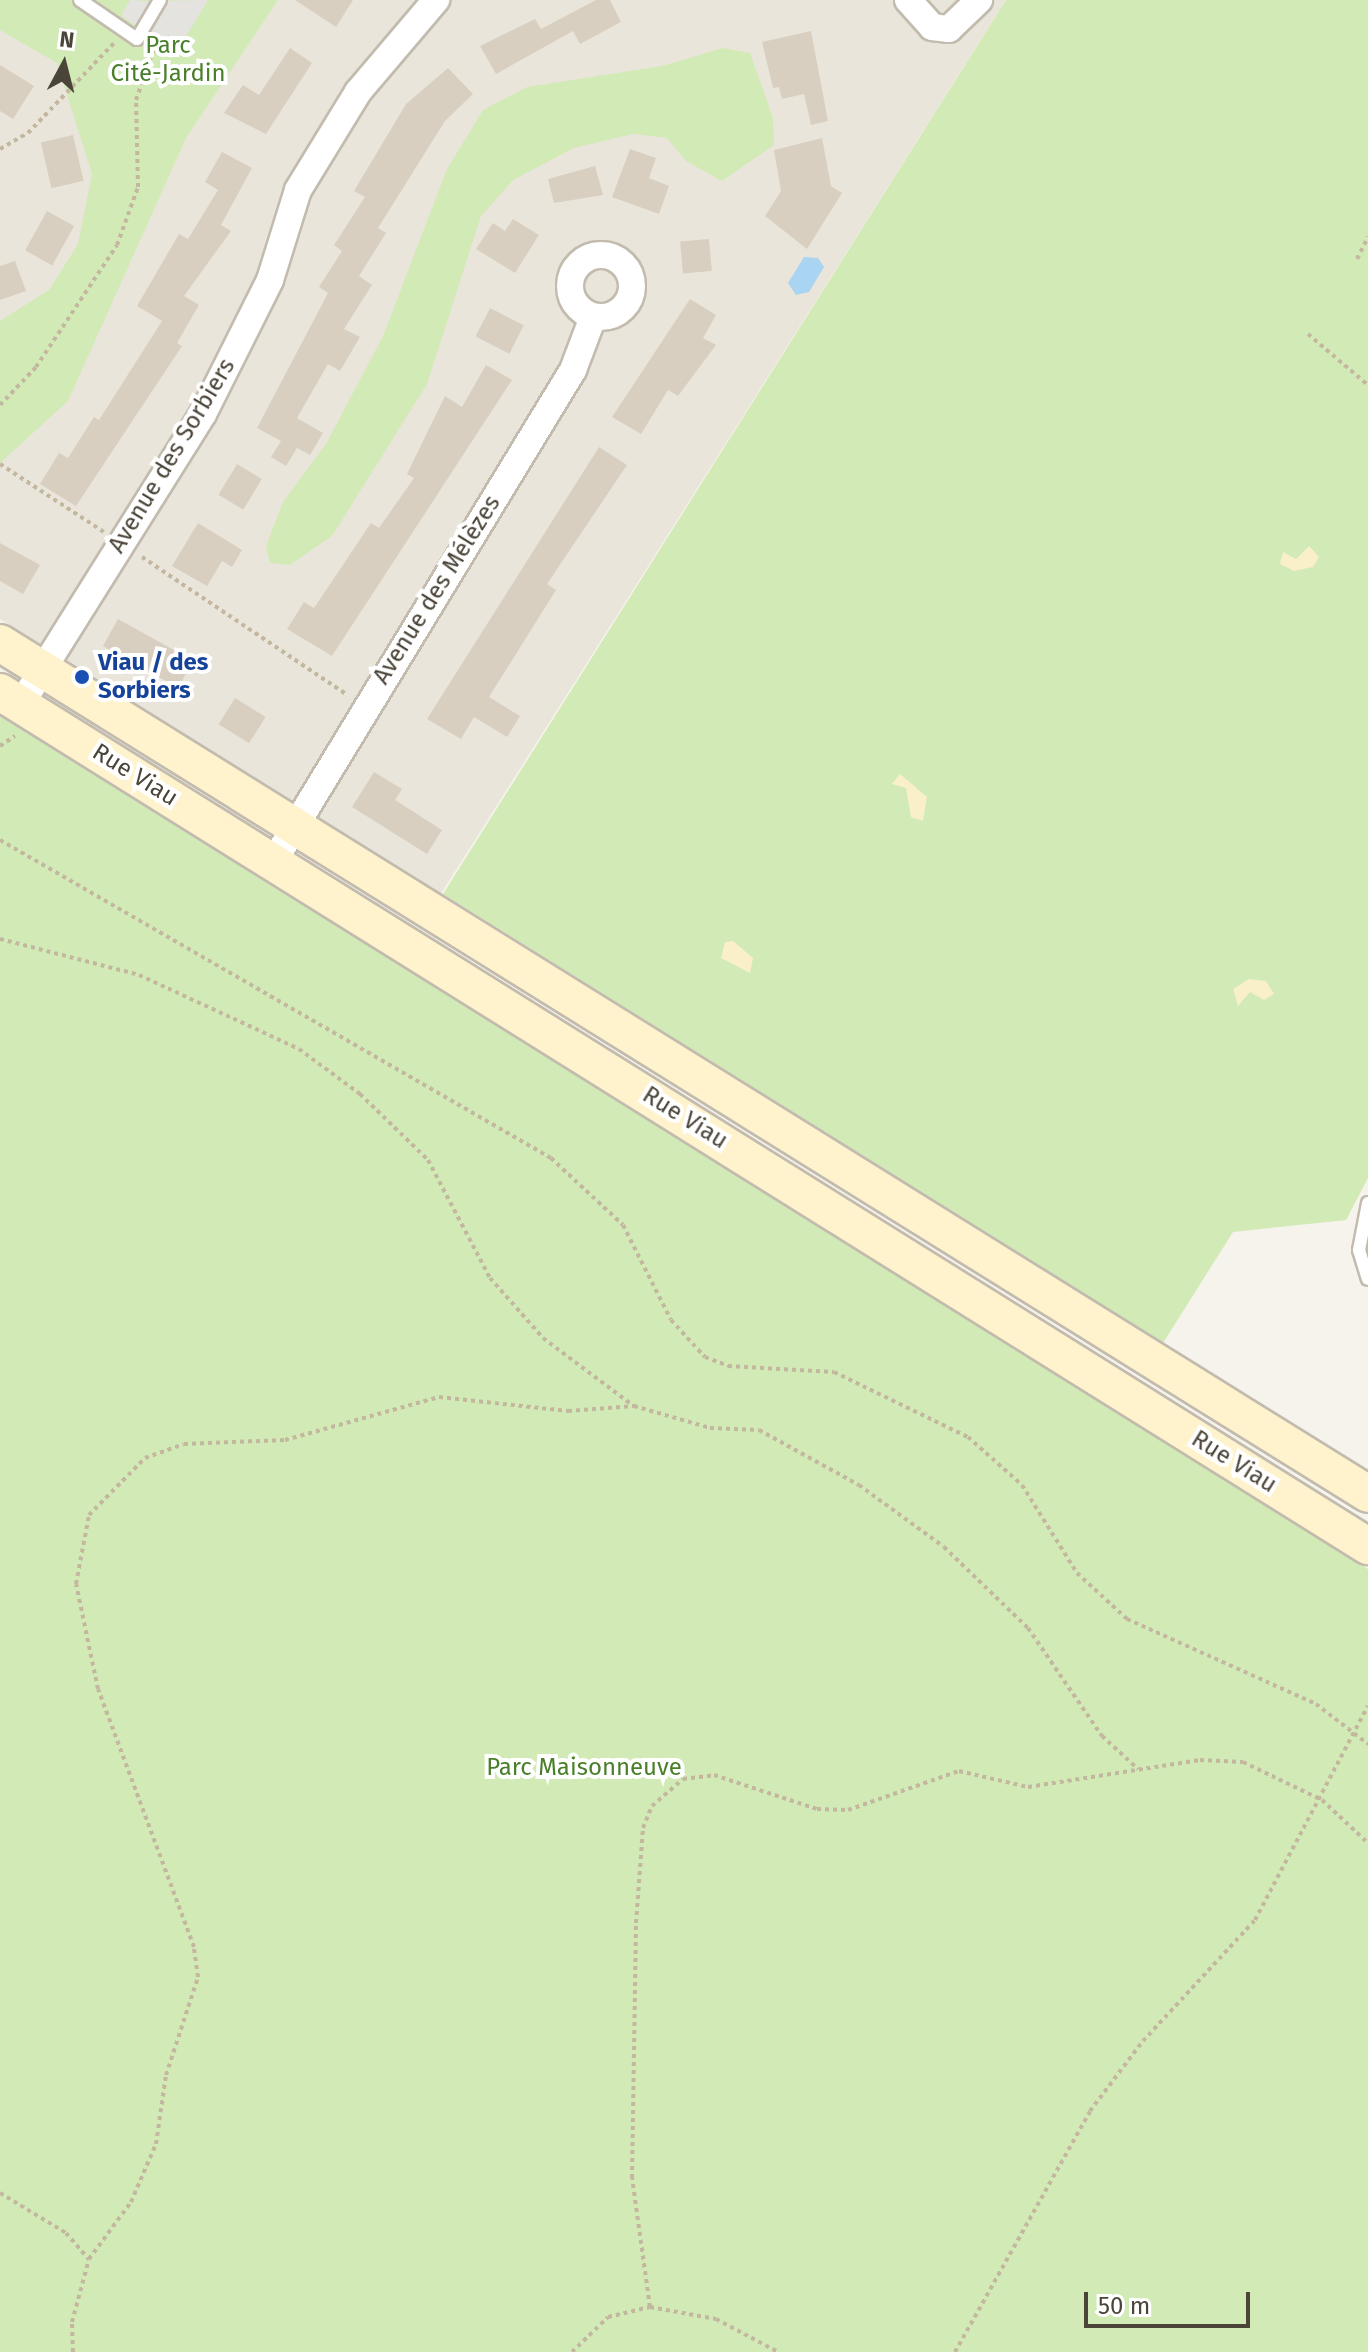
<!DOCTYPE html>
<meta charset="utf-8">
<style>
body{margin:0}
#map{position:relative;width:1368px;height:2352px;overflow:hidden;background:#f6f3ec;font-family:"Fira Sans",sans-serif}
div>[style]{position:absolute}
.residential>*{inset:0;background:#eae5da}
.green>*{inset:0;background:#d2eab5}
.sand>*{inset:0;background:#f9efc9}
.parking>*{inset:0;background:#e5e3e0}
.water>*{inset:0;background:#a9d4f2}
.building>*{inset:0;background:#d8cfc1;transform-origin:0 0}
.path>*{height:4px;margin-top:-2px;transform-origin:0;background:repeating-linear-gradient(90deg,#c4b79f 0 4px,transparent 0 8px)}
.roads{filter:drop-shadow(2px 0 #c2bbae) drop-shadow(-2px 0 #c2bbae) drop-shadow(0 2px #c2bbae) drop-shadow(0 -2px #c2bbae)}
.lane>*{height:12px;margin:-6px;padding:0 6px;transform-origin:6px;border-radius:6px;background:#fff}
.street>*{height:26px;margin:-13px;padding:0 13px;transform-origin:13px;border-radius:13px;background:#fff}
.street>.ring{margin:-13px;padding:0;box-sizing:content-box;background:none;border:26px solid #fff;border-radius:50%}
.secondary>*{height:36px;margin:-18px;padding:0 18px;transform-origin:18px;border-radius:18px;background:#fff3cd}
.dots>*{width:22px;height:22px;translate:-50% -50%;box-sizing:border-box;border:4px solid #fff;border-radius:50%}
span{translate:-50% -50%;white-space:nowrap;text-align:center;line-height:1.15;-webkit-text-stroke:8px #fff;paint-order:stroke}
.park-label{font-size:24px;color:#4a7f2a}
.street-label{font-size:24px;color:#4b4439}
.transit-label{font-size:24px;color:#164399;font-weight:700}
.left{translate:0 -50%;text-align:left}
.north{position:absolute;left:24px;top:24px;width:80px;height:80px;-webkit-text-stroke:6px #fff;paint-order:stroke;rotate:7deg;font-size:22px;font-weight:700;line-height:32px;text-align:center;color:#4b4439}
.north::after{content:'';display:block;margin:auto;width:28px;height:36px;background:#4b4439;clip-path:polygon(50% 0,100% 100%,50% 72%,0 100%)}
.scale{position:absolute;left:1084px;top:2292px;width:166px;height:36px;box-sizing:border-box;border:4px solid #4b4439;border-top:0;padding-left:10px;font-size:24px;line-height:28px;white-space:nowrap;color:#4b4439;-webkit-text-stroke:6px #fff;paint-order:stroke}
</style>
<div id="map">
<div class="residential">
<div style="clip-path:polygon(0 0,1006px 0,430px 911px,354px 839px,0 619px)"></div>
</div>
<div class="green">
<div style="clip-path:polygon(0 0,278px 0,186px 138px,68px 401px,0 463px,0 321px,49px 290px,78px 244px,92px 174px,57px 63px,0 30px)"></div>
<div style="clip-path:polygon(1006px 0,1368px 0,1368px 1178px,1346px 1220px,1233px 1232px,1163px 1343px,443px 894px)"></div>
<div style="clip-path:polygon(723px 48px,750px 53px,773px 118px,774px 145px,722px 181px,686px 161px,667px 138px,633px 134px,574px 148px,513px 180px,481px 216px,427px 384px,332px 536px,290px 565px,270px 563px,266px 546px,283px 502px,326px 444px,383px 336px,447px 169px,483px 110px,527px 87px,662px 66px)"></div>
<div style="clip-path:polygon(0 716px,1368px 1569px,1368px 2352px,0 2352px)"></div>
</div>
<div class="sand">
<div style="clip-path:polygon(1309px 546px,1319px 557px,1313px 567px,1294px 571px,1280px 564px,1283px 552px,1296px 559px)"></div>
<div style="clip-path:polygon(900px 774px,927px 797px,923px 821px,911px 817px,906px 788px,892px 784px)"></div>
<div style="clip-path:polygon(733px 941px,753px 958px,750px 973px,721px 958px,725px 942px)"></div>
<div style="clip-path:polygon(1249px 979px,1266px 981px,1274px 994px,1264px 1000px,1250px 992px,1238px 1006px,1233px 989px)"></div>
</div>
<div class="parking">
<div style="clip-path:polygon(130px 0,147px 1px,208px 0,177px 51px,121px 16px)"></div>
</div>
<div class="water">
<div style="clip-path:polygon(804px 257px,818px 258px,824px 267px,809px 292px,796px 295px,788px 283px)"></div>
</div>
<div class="building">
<div style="clip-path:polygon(295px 0,353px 0,336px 27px)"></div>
<div style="clip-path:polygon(596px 0,610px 0,621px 22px,580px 44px,573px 31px,496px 74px,480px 46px,535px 19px,541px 29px)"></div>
<div style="clip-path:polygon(811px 31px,828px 121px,811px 125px,804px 94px,782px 99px,779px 87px,773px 88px,762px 42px)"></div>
<div style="clip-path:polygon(290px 48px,312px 63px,266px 134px,224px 113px,243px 85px,259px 95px)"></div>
<div style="clip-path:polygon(0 65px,34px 86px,13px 119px,0 111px)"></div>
<div style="clip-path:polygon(448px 68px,473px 94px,445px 121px,378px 228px,386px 233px,359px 276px,372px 285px,344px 329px,360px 337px,340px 371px,328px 364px,297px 418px,323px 433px,310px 455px,297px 448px,286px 466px,271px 457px,281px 441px,257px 428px,328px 293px,319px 287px,342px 251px,334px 245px,365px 197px,354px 191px,406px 104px)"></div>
<div style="left:73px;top:135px;width:47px;height:33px;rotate:77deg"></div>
<div style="clip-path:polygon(822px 138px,831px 186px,842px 193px,807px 249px,765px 216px,781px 191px,774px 150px)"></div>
<div style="clip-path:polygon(630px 149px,656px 158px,649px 178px,669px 186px,659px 214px,612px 197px)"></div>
<div style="clip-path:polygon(222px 152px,252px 168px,221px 225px,231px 231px,184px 296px,199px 305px,177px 343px,182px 346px,76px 506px,40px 484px,59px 453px,68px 458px,94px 417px,99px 420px,162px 321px,137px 306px,179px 234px,188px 239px,218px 190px,205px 182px)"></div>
<div style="clip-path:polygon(595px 166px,603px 195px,554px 203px,548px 179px)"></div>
<div style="left:47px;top:211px;width:31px;height:45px;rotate:29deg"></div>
<div style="clip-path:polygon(513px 219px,539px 235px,515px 273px,476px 249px,493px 223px,505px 231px)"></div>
<div style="left:709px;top:239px;width:32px;height:29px;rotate:85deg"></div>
<div style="clip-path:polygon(15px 261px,26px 291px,0 300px,0 266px)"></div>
<div style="clip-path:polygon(690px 299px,716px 315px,703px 338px,716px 345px,678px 396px,668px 390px,641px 434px,612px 417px)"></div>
<div style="left:490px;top:308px;width:38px;height:32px;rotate:27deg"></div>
<div style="clip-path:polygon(486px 365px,512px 380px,332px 656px,287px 629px,304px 602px,314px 608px,371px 523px,379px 528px,414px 478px,407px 474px,445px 396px,462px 407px)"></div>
<div style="clip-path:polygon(599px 447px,627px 465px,547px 584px,556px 590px,489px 697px,520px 716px,507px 737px,474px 717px,461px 739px,427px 719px)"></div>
<div style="left:237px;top:464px;width:29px;height:36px;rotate:31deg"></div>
<div style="clip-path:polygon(198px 523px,242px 550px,232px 567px,222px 561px,207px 586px,172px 566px)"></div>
<div style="clip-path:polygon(0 543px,40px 565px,23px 594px,0 581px)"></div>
<div style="left:118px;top:619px;width:86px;height:31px;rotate:29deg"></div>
<div style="left:235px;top:698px;width:36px;height:31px;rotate:32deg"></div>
<div style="clip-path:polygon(374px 772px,402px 789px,395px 800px,442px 830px,427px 854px,352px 807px)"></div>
</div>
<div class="path">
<div style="left:0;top:149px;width:32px;rotate:-30deg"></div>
<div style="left:28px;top:133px;width:124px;rotate:-46.3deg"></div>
<div style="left:1357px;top:259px;width:25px;rotate:-63deg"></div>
<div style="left:1308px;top:334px;width:79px;rotate:40.4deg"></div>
<div style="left:0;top:405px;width:52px;rotate:-46.5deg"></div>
<div style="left:36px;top:367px;width:146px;rotate:-56.4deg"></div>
<div style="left:117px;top:245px;width:62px;rotate:-70.1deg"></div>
<div style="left:138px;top:187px;width:87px;rotate:-91.3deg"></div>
<div style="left:136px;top:100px;width:54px;rotate:-70.6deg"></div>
<div style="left:0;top:464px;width:124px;rotate:33.2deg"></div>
<div style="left:142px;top:557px;width:247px;rotate:33.9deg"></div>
<div style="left:0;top:746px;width:18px;rotate:-34deg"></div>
<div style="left:0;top:840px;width:636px;rotate:29.99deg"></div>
<div style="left:551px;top:1158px;width:98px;rotate:42.9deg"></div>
<div style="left:623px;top:1225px;width:106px;rotate:63.2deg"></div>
<div style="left:671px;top:1320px;width:50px;rotate:47.4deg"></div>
<div style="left:705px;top:1357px;width:25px;rotate:21deg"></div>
<div style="left:728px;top:1366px;width:106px;rotate:3.2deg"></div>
<div style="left:834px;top:1372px;width:149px;rotate:25.9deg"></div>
<div style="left:968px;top:1437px;width:72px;rotate:41.6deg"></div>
<div style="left:1022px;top:1485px;width:104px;rotate:58deg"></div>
<div style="left:1077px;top:1573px;width:68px;rotate:42.6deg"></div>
<div style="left:1127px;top:1619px;width:207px;rotate:24.2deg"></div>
<div style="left:1316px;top:1704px;width:66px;rotate:37.6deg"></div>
<div style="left:0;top:939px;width:144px;rotate:14.5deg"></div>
<div style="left:139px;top:975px;width:176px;rotate:24.8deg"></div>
<div style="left:299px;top:1049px;width:76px;rotate:36.4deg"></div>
<div style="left:360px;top:1094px;width:95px;rotate:44.1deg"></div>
<div style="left:428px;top:1160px;width:133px;rotate:62.3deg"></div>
<div style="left:490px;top:1278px;width:80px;rotate:48.5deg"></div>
<div style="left:543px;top:1338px;width:114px;rotate:36.8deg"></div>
<div style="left:634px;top:1406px;width:79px;rotate:16.1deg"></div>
<div style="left:710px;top:1428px;width:49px;rotate:2.3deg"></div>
<div style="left:759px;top:1430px;width:114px;rotate:28.8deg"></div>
<div style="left:859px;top:1485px;width:105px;rotate:36.1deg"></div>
<div style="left:944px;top:1547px;width:117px;rotate:44deg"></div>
<div style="left:1028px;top:1628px;width:131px;rotate:55.6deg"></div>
<div style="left:1102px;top:1736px;width:49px;rotate:42.5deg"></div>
<div style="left:0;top:2193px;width:77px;rotate:31.2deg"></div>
<div style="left:66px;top:2233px;width:35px;rotate:49deg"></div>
<div style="left:650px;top:2307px;width:130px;rotate:-97.9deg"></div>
<div style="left:632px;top:2178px;width:255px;rotate:-89.1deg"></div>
<div style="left:636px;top:1923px;width:95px;rotate:-85.8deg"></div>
<div style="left:643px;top:1828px;width:24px;rotate:-68deg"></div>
<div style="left:652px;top:1806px;width:41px;rotate:-41.1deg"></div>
<div style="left:683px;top:1779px;width:31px;rotate:-7deg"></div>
<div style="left:714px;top:1775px;width:108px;rotate:18.3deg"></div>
<div style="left:817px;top:1809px;width:31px;rotate:2deg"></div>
<div style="left:848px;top:1810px;width:118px;rotate:-19.4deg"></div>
<div style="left:959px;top:1771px;width:71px;rotate:13.1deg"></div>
<div style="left:1028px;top:1787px;width:174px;rotate:-8.9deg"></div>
<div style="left:1200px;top:1760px;width:43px;rotate:2.7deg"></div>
<div style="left:1243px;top:1762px;width:88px;rotate:25.7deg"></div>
<div style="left:1322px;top:1800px;width:63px;rotate:43.1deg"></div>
<div style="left:73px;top:2352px;width:30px;rotate:-92deg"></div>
<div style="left:72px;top:2322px;width:65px;rotate:-74.9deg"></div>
<div style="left:89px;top:2259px;width:71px;rotate:-53.6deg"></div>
<div style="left:131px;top:2202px;width:63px;rotate:-66.7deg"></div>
<div style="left:156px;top:2144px;width:70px;rotate:-81.8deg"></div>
<div style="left:166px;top:2075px;width:103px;rotate:-71.9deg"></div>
<div style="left:198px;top:1977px;width:30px;rotate:-98deg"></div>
<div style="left:194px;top:1947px;width:275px;rotate:-110.4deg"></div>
<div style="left:98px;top:1689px;width:107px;rotate:-101.8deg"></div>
<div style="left:76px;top:1584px;width:70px;rotate:-79.3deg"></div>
<div style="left:89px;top:1515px;width:80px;rotate:-45.5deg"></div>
<div style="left:145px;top:1458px;width:41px;rotate:-19.7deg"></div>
<div style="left:184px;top:1444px;width:101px;rotate:-2.3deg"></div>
<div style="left:285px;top:1440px;width:160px;rotate:-15.6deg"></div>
<div style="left:439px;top:1397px;width:130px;rotate:6.2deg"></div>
<div style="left:568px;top:1411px;width:66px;rotate:-4.3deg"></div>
<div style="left:572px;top:2352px;width:50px;rotate:-44.2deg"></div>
<div style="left:608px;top:2317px;width:43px;rotate:-13.4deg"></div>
<div style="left:650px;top:2307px;width:67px;rotate:10.3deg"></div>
<div style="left:716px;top:2319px;width:70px;rotate:28deg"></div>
<div style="left:955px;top:2352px;width:276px;rotate:-60.7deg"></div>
<div style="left:1090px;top:2111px;width:88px;rotate:-52.9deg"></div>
<div style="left:1143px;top:2041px;width:165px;rotate:-47.2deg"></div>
<div style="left:1255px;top:1920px;width:242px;rotate:-62.2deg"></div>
</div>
<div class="roads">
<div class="lane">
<div style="left:80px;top:0;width:69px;rotate:34.4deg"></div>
<div style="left:137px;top:39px;width:45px;rotate:-59.5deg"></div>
<div style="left:1368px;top:1203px;width:48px;rotate:100.8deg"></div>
<div style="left:1359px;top:1250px;width:30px;rotate:73deg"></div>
</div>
<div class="street">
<div style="left:908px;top:0;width:36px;rotate:48deg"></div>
<div style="left:932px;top:27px;width:17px;rotate:7deg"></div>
<div style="left:949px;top:29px;width:42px;rotate:-44deg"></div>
<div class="ring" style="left:570px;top:255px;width:36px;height:36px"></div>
<div style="left:21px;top:704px;width:342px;rotate:-57.9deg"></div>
<div style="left:203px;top:414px;width:150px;rotate:-63.4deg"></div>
<div style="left:270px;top:280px;width:94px;rotate:-72.7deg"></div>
<div style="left:298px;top:190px;width:115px;rotate:-58.5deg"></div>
<div style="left:358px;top:92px;width:121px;rotate:-49.7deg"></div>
<div style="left:274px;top:861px;width:575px;rotate:-58.66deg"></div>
<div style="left:573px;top:370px;width:57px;rotate:-69.3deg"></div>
</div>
<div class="secondary">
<div style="left:0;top:643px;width:1611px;rotate:31.88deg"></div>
<div style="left:0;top:692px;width:1613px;rotate:31.98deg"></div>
</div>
</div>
<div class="dots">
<div style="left:82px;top:677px;background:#1a4fb4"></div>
</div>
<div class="park-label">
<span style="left:168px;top:60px">Parc<br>Cité-Jardin</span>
<span style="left:584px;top:1768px">Parc Maisonneuve</span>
</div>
<div class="street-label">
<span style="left:172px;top:456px;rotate:-59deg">Avenue des Sorbiers</span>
<span style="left:437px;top:590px;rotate:-58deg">Avenue des Mélèzes</span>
<span style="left:135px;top:775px;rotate:32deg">Rue Viau</span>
<span style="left:685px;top:1118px;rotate:32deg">Rue Viau</span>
<span style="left:1234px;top:1462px;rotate:32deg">Rue Viau</span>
</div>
<div class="transit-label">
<span class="left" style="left:98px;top:677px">Viau / des<br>Sorbiers</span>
</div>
<div class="north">N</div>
<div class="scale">50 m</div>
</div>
